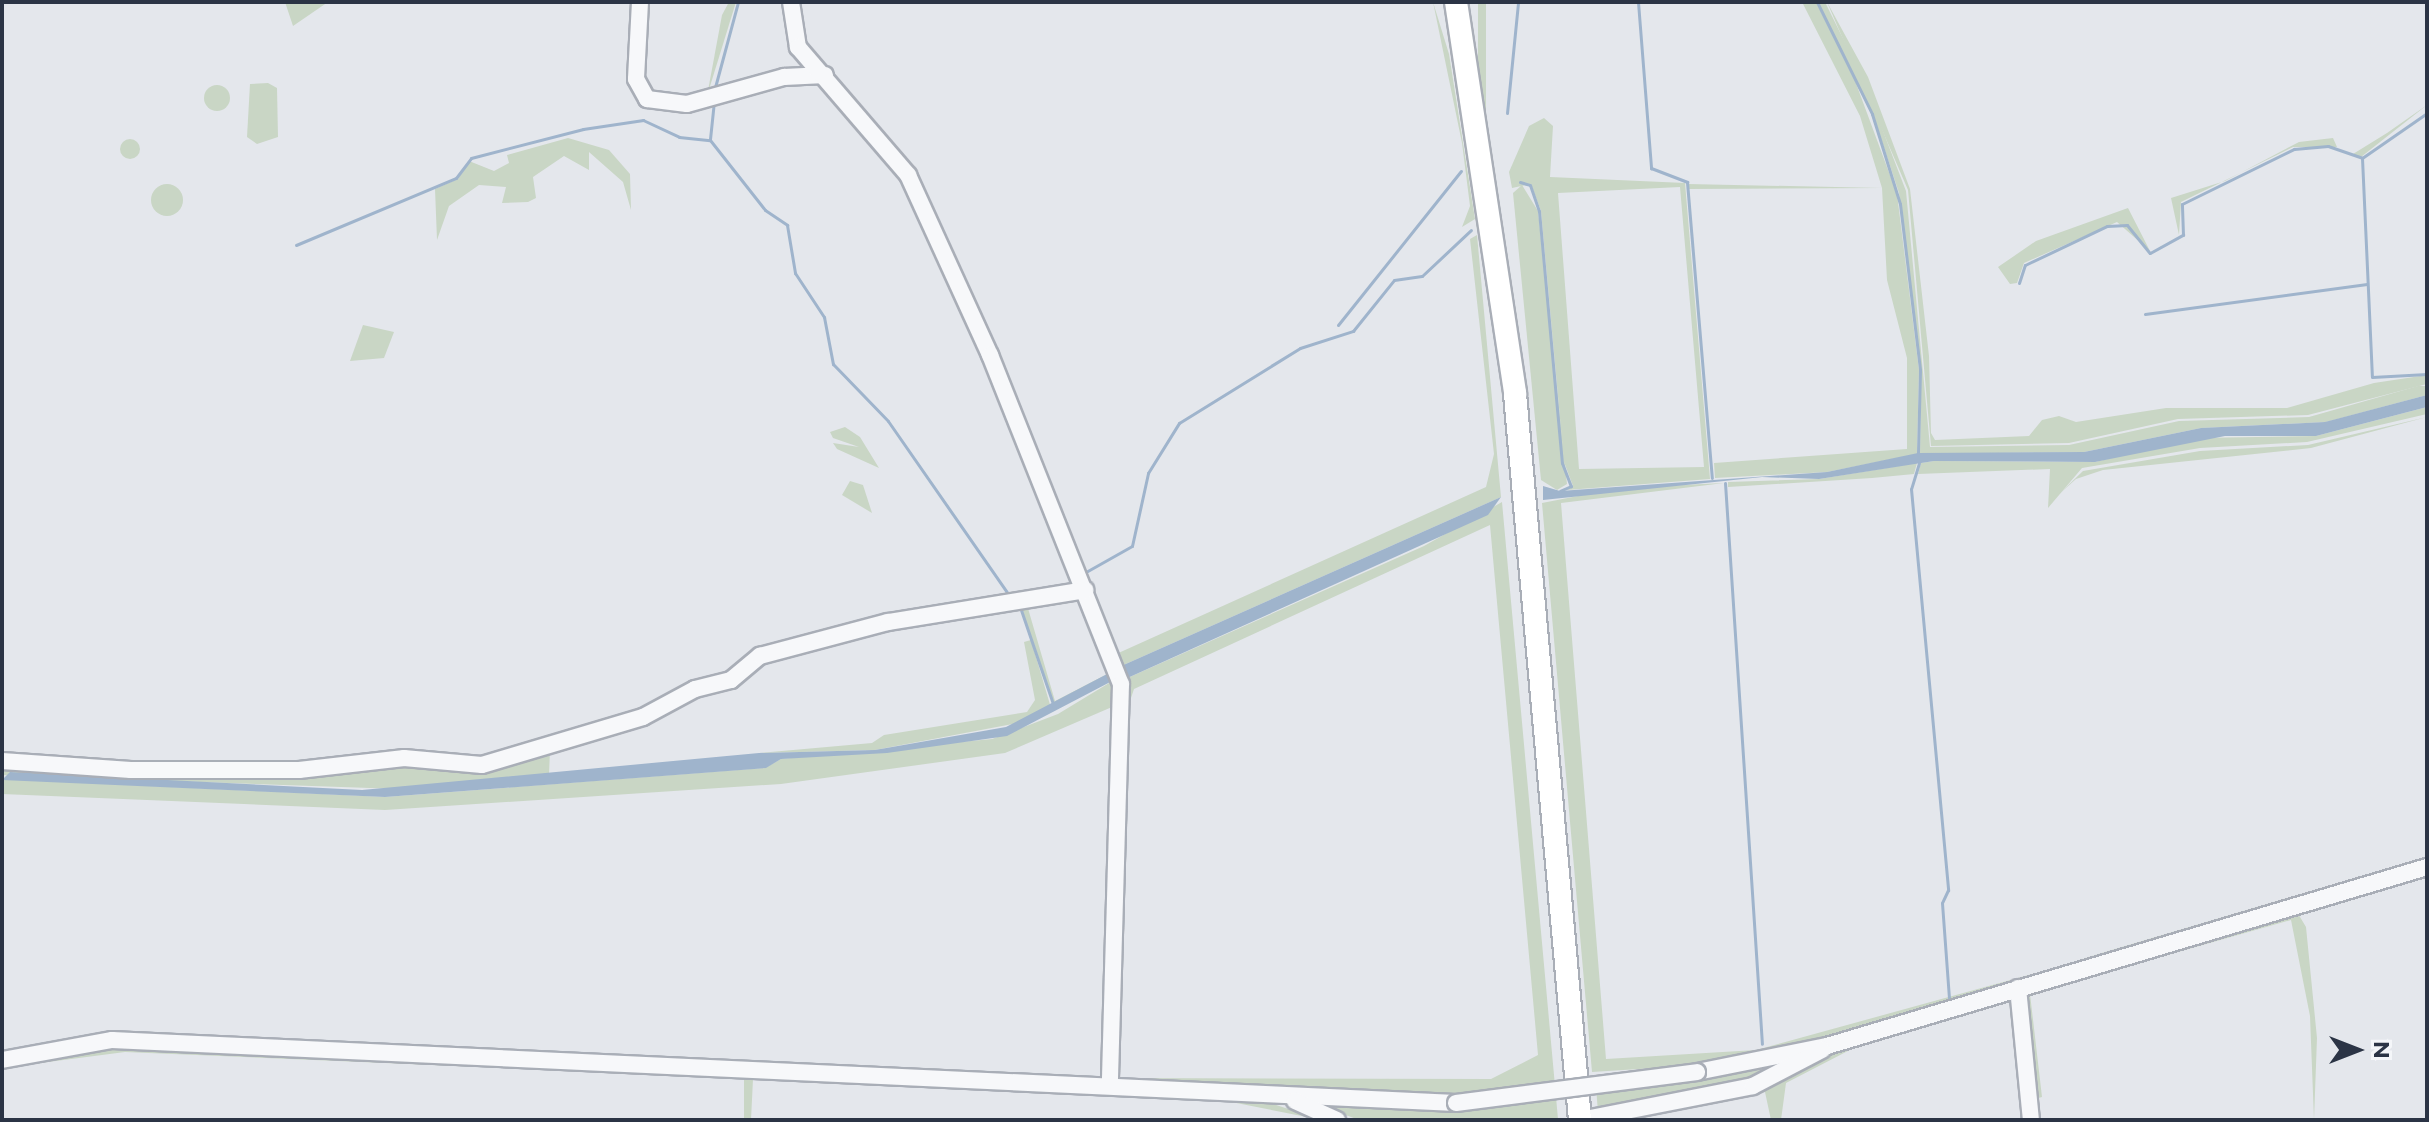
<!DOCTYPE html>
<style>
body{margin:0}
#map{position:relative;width:2429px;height:1122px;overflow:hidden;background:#e4e7ec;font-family:Montserrat,sans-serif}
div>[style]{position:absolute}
.green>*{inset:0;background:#c9d6c5;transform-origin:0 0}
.round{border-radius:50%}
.water>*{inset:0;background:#9fb4cc}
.stream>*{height:3px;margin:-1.5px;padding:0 1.5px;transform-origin:1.5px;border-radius:1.5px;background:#9fb4cc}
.roads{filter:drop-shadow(2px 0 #a9aeb7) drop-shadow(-2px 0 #a9aeb7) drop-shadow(0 2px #a9aeb7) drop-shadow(0 -2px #a9aeb7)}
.minor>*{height:16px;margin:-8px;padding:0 8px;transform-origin:8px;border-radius:8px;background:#f7f8fa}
.highway>*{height:22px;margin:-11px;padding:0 11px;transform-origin:11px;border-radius:11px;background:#fff}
.bridges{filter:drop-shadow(2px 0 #a9aeb7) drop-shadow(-2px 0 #a9aeb7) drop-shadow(0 2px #a9aeb7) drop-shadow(0 -2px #a9aeb7)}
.minor-bridge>*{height:16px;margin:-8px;padding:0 8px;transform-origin:8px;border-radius:8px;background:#f7f8fa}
span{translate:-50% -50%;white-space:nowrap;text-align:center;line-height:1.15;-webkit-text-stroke:6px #f4f6f9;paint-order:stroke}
.frame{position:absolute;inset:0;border:4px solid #2b3445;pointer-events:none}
.north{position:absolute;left:2317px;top:1010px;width:80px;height:80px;-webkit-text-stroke:6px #f4f6f9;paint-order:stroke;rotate:90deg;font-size:22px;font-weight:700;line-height:32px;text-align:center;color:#2b3445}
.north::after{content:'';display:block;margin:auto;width:28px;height:36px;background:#2b3445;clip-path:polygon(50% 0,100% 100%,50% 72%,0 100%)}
</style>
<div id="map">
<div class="green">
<div style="clip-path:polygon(285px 2px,328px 2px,293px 26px)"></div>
<div style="clip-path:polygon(729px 2px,736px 2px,707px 96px,722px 15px)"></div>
<div style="clip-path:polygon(1433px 2px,1449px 54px,1475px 219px,1462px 227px,1470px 206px,1462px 143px)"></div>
<div style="left:1478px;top:2px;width:8px;height:123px"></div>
<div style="clip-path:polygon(1802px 2px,1816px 2px,1854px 78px,1897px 194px,1919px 370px,1917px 454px,1827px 472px,1715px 478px,1714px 463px,1907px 449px,1907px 358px,1887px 280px,1882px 188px,1689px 189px,1688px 184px,1882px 188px,1860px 116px)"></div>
<div style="clip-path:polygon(1818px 2px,1825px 2px,1863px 79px,1906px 191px,1930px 447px,2069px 445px,2179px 421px,2309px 417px,2418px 386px,2427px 386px,2427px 395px,2326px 422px,2201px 428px,2084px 452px,1920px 454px,1921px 370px,1899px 193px,1873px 114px)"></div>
<div style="clip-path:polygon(1827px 2px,1868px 77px,1910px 189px,1929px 356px,1931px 433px,1935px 440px,2029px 436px,2042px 420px,2059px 416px,2076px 422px,2166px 408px,2287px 408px,2374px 383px,2427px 375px,2427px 384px,2308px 415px,2178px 419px,2069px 443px,1931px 446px,1908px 190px)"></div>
<div style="clip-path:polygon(268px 83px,277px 88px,278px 137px,257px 144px,247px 137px,250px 84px)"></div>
<div class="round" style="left:204px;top:85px;width:26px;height:26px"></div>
<div style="clip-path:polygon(2427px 105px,2361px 157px,2353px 154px,2387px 133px)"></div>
<div style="clip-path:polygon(evenodd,1544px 118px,1553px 126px,1550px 177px,1685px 183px,1710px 479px,1567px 490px,1573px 486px,1564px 462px,1541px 211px,1531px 184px,1512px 188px,1509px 172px,1529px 126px,1544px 118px,1680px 187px,1704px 467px,1579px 469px,1558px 193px,1680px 187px)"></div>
<div style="clip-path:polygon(568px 138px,609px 150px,630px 174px,631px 210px,623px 182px,589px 152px,589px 170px,564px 156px,533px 177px,536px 198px,528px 202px,502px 203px,506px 187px,479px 185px,449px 206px,437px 240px,435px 189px,458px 179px,469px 161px,494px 171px,509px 163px,507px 155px)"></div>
<div style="clip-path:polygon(2333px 138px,2337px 147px,2293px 147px,2181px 202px,2179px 235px,2171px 198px,2225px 181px,2299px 142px)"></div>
<div class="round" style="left:120px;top:139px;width:20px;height:20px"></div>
<div class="round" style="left:151px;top:184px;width:32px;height:32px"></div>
<div style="clip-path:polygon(1522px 185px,1538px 211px,1567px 484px,1557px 490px,1541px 480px,1513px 193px)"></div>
<div style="clip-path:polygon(2128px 208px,2150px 251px,2117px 222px,2024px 263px,2017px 283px,2010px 284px,1998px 267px,2036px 241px)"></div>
<div style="clip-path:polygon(1477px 235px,1501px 497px,1119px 667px,1114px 655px,1486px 487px,1494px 454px,1470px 239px)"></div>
<div style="clip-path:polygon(363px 325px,394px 332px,384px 358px,350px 361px)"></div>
<div style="clip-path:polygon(2427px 407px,2427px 414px,2307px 442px,2200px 448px,2082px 468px,2048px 508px,2050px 469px,1918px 474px,1921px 463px,1934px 461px,2095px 462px,2196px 438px,2316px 436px)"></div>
<div style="clip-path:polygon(2427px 417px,2311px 448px,2103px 470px,2076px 479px,2057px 496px,2083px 471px,2200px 451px,2308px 445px)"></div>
<div style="clip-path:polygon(845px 427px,860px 437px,879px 468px,837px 449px,833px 443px,859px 447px,833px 438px,830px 432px)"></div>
<div style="clip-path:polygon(1917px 463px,1914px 474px,1872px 478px,1728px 487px,1728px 482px,1819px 479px)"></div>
<div style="clip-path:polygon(850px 481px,863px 485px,872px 513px,842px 495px)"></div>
<div style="clip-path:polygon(1724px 483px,1561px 503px,1606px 1059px,1756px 1050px,2069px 964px,2069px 970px,1828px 1041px,1717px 1064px,1592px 1072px,1542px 503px,1619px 488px)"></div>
<div style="clip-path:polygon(1502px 502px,1558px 1119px,1359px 1120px,1314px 1103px,1452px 1110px,1119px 1082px,1115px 1078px,1491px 1079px,1538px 1055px,1490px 525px,1134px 689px,1126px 713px,1123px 680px,1424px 546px)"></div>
<div style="clip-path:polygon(1027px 605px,1055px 701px,1111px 672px,1055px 706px,1021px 606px)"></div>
<div style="clip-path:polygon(1031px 640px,1051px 708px,1023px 722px,875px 750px,759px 753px,872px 743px,884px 735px,1027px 712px,1035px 700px,1024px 642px)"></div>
<div style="clip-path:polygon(1114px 680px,1119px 704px,1005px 753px,781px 784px,385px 810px,2px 794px,4px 779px,385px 797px,765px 768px,781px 759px,992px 739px,1058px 714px)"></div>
<div style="clip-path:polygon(550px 750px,549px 775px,399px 789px,2px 775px,2px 764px,452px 768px)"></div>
<div style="clip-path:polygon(2427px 857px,2427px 862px,2078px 960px,2338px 883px)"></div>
<div style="clip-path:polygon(2297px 912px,2306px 927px,2317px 1038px,2314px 1120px,2310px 1016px,2291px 920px,2030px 994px,2042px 1097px,2031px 1100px,2025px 994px)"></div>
<div style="clip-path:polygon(1871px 1039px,1786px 1083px,1781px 1120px,1771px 1120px,1765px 1092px,1619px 1119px,1695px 1101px)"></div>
<div style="clip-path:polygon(102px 1046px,1264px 1101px,1322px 1120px,1221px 1100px,753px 1079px,751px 1120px,744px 1120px,744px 1078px,125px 1052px,2px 1068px)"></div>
<div style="clip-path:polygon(1789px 1059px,1779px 1074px,1598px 1112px,1596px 1087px)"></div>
</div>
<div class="water">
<div style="clip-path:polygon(2427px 395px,2427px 407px,2316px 436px,2225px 436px,2095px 462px,1934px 461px,1819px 479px,1762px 477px,1543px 500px,1543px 486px,1560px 491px,1827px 472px,1918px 453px,2084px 452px,2201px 428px,2325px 422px)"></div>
<div style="clip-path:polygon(1501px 497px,1488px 515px,1123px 680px,1119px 667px)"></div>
<div style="clip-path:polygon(1111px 672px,1114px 680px,1007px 736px,887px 753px,781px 759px,766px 768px,385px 797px,2px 780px,10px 772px,362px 790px,759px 753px,875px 750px,1006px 727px)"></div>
</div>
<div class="stream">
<div style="left:1638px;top:2px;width:167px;rotate:85.5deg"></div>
<div style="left:1651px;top:168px;width:39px;rotate:21deg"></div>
<div style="left:1687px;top:182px;width:297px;rotate:85.2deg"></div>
<div style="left:1817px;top:2px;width:125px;rotate:63.8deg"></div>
<div style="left:1872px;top:114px;width:94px;rotate:72.7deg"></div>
<div style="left:1900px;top:204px;width:167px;rotate:83.1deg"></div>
<div style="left:1920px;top:370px;width:83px;rotate:91.4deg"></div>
<div style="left:714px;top:91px;width:92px;rotate:-74.9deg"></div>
<div style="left:1507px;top:113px;width:112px;rotate:-84.3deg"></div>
<div style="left:2427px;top:113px;width:79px;rotate:145.3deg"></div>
<div style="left:2362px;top:158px;width:219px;rotate:87.4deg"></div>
<div style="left:2372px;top:377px;width:55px;rotate:-3.1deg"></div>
<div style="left:710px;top:139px;width:36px;rotate:-84deg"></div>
<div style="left:1520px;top:182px;width:10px;rotate:17deg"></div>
<div style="left:1530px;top:185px;width:28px;rotate:71deg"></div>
<div style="left:1539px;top:211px;width:253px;rotate:84.8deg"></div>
<div style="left:1562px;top:463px;width:25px;rotate:69deg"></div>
<div style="left:1571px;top:486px;width:12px;rotate:156deg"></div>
<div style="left:296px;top:245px;width:173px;rotate:-22.7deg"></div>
<div style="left:456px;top:178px;width:25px;rotate:-53deg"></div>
<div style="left:471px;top:158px;width:116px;rotate:-14.5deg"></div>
<div style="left:583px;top:129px;width:61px;rotate:-8.5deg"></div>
<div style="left:643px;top:120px;width:40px;rotate:25deg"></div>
<div style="left:679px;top:137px;width:31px;rotate:6deg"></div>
<div style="left:710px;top:140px;width:89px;rotate:51.8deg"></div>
<div style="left:765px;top:210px;width:27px;rotate:34deg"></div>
<div style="left:787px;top:225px;width:49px;rotate:80.5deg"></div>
<div style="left:795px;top:273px;width:53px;rotate:56.6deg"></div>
<div style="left:824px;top:317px;width:48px;rotate:79.2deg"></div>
<div style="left:833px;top:364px;width:79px;rotate:46deg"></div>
<div style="left:888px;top:421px;width:212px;rotate:55.2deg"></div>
<div style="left:2019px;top:283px;width:19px;rotate:-72deg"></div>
<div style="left:2025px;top:265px;width:91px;rotate:-25.4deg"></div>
<div style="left:2107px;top:226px;width:20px;rotate:-3deg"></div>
<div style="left:2127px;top:225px;width:36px;rotate:51deg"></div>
<div style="left:2150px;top:253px;width:38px;rotate:-29deg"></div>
<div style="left:2183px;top:235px;width:31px;rotate:-92deg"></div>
<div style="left:2182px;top:204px;width:125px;rotate:-26.2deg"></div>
<div style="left:2294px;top:149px;width:34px;rotate:-5deg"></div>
<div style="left:2328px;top:146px;width:36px;rotate:19deg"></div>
<div style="left:2145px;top:314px;width:224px;rotate:-7.7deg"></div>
<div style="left:1338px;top:325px;width:197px;rotate:-51.4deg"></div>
<div style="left:1919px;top:463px;width:27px;rotate:107deg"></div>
<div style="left:1911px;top:489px;width:403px;rotate:84.7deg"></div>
<div style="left:1948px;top:890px;width:14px;rotate:115deg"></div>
<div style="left:1942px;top:903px;width:95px;rotate:85.8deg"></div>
<div style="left:1725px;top:483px;width:562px;rotate:86.23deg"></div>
<div style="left:1084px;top:573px;width:55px;rotate:-29.4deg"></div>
<div style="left:1132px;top:546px;width:75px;rotate:-77.6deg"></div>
<div style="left:1148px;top:473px;width:59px;rotate:-58.2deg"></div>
<div style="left:1179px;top:423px;width:142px;rotate:-31.8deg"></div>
<div style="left:1300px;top:348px;width:56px;rotate:-17.8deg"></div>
<div style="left:1353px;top:331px;width:65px;rotate:-51.2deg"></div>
<div style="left:1394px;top:280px;width:28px;rotate:-8deg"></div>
<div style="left:1422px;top:276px;width:67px;rotate:-43.2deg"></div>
<div style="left:1020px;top:607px;width:106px;rotate:71.2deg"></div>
</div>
<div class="roads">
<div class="minor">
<div style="left:640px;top:2px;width:77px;rotate:93deg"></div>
<div style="left:636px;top:79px;width:23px;rotate:61deg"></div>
<div style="left:647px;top:99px;width:40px;rotate:7.1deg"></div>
<div style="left:687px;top:104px;width:101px;rotate:-15.6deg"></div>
<div style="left:784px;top:77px;width:41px;rotate:-2.8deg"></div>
<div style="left:791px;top:2px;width:46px;rotate:81.2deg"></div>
<div style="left:798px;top:47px;width:169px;rotate:49.3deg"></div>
<div style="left:908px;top:175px;width:198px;rotate:65.5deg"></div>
<div style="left:990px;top:355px;width:354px;rotate:68.3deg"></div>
<div style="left:1121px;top:684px;width:402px;rotate:91.6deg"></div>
<div style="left:2px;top:761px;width:129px;rotate:4deg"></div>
<div style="left:131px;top:770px;width:168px"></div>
<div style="left:299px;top:770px;width:106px;rotate:-6.5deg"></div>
<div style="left:404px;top:758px;width:78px;rotate:5.1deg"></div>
<div style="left:482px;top:765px;width:168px;rotate:-16.6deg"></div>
<div style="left:643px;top:717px;width:59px;rotate:-28.3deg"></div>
<div style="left:695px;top:689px;width:37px;rotate:-14deg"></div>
<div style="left:731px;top:680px;width:38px;rotate:-40deg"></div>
<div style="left:760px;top:656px;width:132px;rotate:-14.9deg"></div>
<div style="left:888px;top:622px;width:200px;rotate:-9.2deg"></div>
<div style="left:2018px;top:988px;width:133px;rotate:84.4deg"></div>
<div style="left:2px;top:1060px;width:112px;rotate:-10.3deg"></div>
<div style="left:112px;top:1040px;width:1345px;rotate:2.68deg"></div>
<div style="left:1697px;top:1072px;width:133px;rotate:-11.3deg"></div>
<div style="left:1827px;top:1046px;width:626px;rotate:-16.61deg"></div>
<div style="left:1295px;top:1101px;width:46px;rotate:24.3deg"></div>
<div style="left:1580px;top:1120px;width:176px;rotate:-11.1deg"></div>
<div style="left:1753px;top:1086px;width:78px;rotate:-27.6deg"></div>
</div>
<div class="highway">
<div style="left:1456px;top:2px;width:396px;rotate:81.4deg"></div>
<div style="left:1515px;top:394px;width:729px;rotate:84.88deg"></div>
</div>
</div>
<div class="bridges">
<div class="minor-bridge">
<div style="left:1456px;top:1103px;width:243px;rotate:-7.3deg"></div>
</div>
</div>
<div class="frame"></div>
<div class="north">N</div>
</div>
